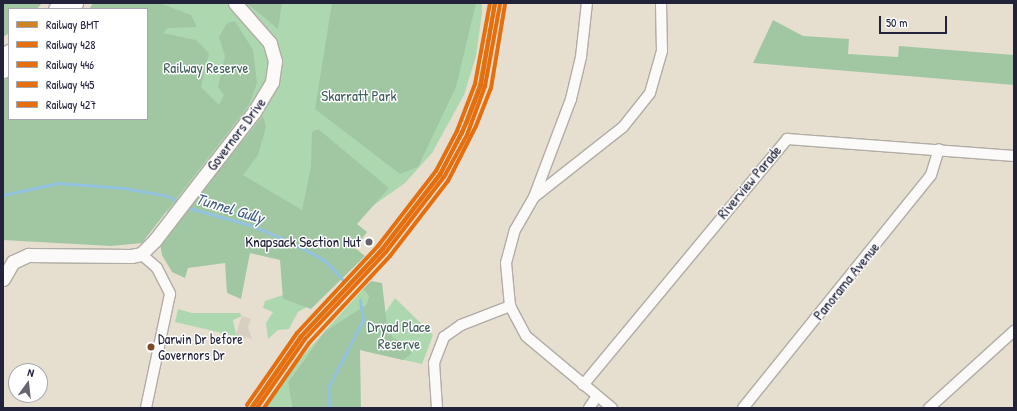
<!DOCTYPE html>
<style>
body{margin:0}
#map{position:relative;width:1017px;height:411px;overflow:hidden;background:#e6dfcf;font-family:"Patrick Hand",sans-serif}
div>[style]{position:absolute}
.industrial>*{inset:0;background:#d7d0c2}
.green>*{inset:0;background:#add8af}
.forest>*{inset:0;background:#a0c7a2}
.stream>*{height:2.5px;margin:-1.25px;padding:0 1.25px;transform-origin:1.25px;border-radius:1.25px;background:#93c3e0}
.roads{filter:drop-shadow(1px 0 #b1aca5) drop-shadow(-1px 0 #b1aca5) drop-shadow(0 1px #b1aca5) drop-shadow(0 -1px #b1aca5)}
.minor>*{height:10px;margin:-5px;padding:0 5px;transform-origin:5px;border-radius:5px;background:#fbfaf8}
.major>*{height:13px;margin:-6.5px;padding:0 6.5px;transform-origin:6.5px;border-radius:6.5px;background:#fbfaf8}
.highway>*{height:15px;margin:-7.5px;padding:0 7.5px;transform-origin:7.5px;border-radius:7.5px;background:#fbfaf8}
.rail-1>*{height:4px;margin:-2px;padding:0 2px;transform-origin:2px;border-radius:2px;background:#ce8422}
.rail-2>*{height:4px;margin:-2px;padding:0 2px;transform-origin:2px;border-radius:2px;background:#e56e0f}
.rail-3>*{height:4px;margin:-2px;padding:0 2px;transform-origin:2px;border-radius:2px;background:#e56e0f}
.rail-4>*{height:4px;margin:-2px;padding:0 2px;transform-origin:2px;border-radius:2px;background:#e56e0f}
.rail-5>*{height:4px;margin:-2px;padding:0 2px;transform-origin:2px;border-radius:2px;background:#e56e0f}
.dots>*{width:11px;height:11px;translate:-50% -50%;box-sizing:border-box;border:2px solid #fff;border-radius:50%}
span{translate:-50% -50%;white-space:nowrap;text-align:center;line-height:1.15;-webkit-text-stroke:3px #fff;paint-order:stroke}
.bus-label{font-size:14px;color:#22223b}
.left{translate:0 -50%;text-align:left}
.park-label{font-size:15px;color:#42605a}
.street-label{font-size:15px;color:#22223b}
.poi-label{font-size:15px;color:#22223b}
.right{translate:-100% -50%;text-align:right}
.water-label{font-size:16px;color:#415e80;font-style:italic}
.frame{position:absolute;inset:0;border:4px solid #22223b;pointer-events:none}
.legend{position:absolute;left:8px;top:8px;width:140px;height:112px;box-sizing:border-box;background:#fff;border:1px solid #a7a7b1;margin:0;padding:5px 7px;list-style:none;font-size:12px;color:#22223b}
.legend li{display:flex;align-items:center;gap:8px;height:20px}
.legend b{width:20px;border:1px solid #a7a7b1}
.north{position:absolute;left:8px;top:363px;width:40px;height:40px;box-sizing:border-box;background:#fff;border:1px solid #a7a7b1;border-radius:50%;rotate:15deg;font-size:11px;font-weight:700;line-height:16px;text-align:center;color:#22223b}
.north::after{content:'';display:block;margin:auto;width:14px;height:18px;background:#67646f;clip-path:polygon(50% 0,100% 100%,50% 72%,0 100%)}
.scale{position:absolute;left:879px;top:16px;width:68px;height:18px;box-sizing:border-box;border:2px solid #22223b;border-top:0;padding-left:5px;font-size:12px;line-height:14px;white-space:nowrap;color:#22223b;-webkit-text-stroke:3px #fff;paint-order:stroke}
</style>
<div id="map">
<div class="industrial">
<div style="clip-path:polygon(242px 316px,251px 319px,248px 327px,252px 339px,236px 334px)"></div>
</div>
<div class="green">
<div style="clip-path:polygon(146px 3px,482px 3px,482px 13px,476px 56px,464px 95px,432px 153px,405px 183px,317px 245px,84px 193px,23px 193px,3px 92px,9px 119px,147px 119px)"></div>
<div style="clip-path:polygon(363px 289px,369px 296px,366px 305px,325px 331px,288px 382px,292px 408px,264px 408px,283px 378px,325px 331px)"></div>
<div style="clip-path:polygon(283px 295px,283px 299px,307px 307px,298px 312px,289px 329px,278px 330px,268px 339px,266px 323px,273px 312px,263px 308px,265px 301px)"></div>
<div style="clip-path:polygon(395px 298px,433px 335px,422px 364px,360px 350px)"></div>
<div style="clip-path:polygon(178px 309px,192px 313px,240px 313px,242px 316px,233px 320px,236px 334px,248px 339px,175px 322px)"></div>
</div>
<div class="forest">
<div style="clip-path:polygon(3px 3px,42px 3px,37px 9px,9px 9px,9px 33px,3px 37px)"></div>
<div style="clip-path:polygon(93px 3px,160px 3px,191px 15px,197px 27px,168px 28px,163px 33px,196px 40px,209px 53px,201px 87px,219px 105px,224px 95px,218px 87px,225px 56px,219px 37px,227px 23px,235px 21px,253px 50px,257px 83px,249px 105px,142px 243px,111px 246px,3px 240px,3px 80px,9px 77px,9px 119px,147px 119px,147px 9px,89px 9px)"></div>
<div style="clip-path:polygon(247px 3px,282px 3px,278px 29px,248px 4px)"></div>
<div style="clip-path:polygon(332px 3px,476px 3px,456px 87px,418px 167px,400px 174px,315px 109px)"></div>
<div style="clip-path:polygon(773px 20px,803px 36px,849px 39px,848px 54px,898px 57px,899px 46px,1014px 55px,1014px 85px,753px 63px)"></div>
<div style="clip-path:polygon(263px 116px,266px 127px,258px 155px,243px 175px,302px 210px,311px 166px,312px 132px,318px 129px,389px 188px,357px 224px,367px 232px,355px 248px,365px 256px,311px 309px,283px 299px,280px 260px,250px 253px,241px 299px,227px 293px,225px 263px,188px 268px,185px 278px,172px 272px,162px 255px,160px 243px)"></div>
<div style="clip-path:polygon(371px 281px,382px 283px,387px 325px,393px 338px,414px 348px,410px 355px,403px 360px,360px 350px,361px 408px,292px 408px,288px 382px,325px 331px,366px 305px,369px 296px,363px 289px)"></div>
</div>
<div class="stream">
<div style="left:3px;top:195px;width:56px;rotate:-12.3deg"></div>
<div style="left:58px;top:183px;width:66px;rotate:4.3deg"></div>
<div style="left:124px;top:188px;width:45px;rotate:10.3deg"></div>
<div style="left:168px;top:196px;width:13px;rotate:29deg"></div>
<div style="left:186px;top:207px;width:70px;rotate:15.8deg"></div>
<div style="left:253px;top:226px;width:39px;rotate:23deg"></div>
<div style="left:289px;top:241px;width:42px;rotate:28.4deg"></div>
<div style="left:326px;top:261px;width:27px;rotate:48deg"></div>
<div style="left:329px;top:408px;width:20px;rotate:-93deg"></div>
<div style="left:328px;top:388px;width:76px;rotate:-62.8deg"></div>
<div style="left:363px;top:320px;width:20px;rotate:-99deg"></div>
</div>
<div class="roads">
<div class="minor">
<div style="left:534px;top:197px;width:105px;rotate:-69.3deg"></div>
<div style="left:571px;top:99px;width:43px;rotate:-76.6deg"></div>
<div style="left:581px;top:57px;width:54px;rotate:-83.7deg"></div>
<div style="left:141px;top:254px;width:21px;rotate:41deg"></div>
<div style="left:157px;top:268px;width:29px;rotate:63deg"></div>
<div style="left:170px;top:294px;width:116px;rotate:101.9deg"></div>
<div style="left:583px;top:385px;width:320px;rotate:-50.3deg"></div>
<div style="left:787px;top:139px;width:228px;rotate:4.3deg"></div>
<div style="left:437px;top:408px;width:45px;rotate:-93.8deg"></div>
<div style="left:434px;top:363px;width:28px;rotate:-69deg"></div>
<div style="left:444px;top:337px;width:21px;rotate:-35deg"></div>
<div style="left:461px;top:325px;width:53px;rotate:-21.2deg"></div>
<div style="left:589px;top:408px;width:14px;rotate:-56deg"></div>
<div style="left:612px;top:408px;width:112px;rotate:-140.1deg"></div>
<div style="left:526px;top:336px;width:34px;rotate:-118deg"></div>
<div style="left:510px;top:306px;width:43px;rotate:-95.3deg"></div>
<div style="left:506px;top:263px;width:34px;rotate:-75deg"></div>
<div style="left:515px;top:230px;width:38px;rotate:-60deg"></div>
<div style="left:534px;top:197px;width:113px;rotate:-38.2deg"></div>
<div style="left:623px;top:127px;width:43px;rotate:-51.5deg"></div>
<div style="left:650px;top:93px;width:44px;rotate:-74.1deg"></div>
<div style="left:662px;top:51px;width:48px;rotate:-91.2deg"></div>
<div style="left:743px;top:408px;width:299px;rotate:-51.1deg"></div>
<div style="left:931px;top:175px;width:27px;rotate:-73deg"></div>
<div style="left:929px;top:408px;width:115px;rotate:-42.2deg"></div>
</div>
<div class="major">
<div style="left:3px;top:279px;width:20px;rotate:-60deg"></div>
<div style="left:13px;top:262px;width:17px;rotate:-25deg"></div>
<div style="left:28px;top:255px;width:103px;rotate:0.6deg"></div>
<div style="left:131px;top:256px;width:10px;rotate:-11deg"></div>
<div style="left:141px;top:254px;width:20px;rotate:-45deg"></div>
<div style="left:155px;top:240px;width:162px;rotate:-52.3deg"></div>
<div style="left:254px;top:112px;width:35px;rotate:-59deg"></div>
<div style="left:272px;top:82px;width:21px;rotate:-82deg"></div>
<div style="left:275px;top:61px;width:19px;rotate:-106deg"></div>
<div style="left:270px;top:43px;width:53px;rotate:-131.2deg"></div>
</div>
<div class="highway">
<div style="left:56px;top:9px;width:8px;rotate:-50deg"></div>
<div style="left:70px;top:9px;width:8px;rotate:-50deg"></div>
<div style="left:3px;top:55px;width:7px;rotate:-27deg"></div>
<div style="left:3px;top:70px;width:7px;rotate:-34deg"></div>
</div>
</div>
<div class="rail-1">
<div style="left:251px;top:408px;width:88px;rotate:-55.2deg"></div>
<div style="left:301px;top:336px;width:119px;rotate:-47deg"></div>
<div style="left:382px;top:249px;width:95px;rotate:-52.3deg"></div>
<div style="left:440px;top:174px;width:47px;rotate:-61.8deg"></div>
<div style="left:462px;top:133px;width:51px;rotate:-69.4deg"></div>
<div style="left:480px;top:85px;width:83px;rotate:-79.6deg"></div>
</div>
<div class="rail-2">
<div style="left:257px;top:408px;width:84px;rotate:-55.2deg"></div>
<div style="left:305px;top:339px;width:119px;rotate:-47deg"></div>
<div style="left:386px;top:252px;width:95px;rotate:-52.3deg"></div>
<div style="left:444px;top:177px;width:48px;rotate:-61.3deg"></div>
<div style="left:467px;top:135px;width:52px;rotate:-69.8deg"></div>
<div style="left:485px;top:86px;width:83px;rotate:-79.6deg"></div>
</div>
<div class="rail-3">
<div style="left:247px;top:405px;width:88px;rotate:-55.2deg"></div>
<div style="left:297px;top:333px;width:119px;rotate:-47deg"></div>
<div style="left:378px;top:246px;width:95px;rotate:-52.3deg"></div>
<div style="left:436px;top:171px;width:45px;rotate:-62.3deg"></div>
<div style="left:457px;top:131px;width:50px;rotate:-69deg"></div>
<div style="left:475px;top:84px;width:82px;rotate:-79.5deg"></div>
</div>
<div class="rail-4">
<div style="left:264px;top:408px;width:79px;rotate:-55.3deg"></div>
<div style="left:309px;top:343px;width:119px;rotate:-47deg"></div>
<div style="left:390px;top:256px;width:95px;rotate:-52.3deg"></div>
<div style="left:448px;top:181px;width:62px;rotate:-63deg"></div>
<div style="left:476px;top:126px;width:41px;rotate:-68.5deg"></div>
<div style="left:491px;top:88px;width:85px;rotate:-80.5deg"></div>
</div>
<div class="rail-5">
<div style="left:254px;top:405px;width:83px;rotate:-55.3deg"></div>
<div style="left:301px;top:337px;width:119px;rotate:-47deg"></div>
<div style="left:382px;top:250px;width:95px;rotate:-52.3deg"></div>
<div style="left:440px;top:175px;width:59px;rotate:-63deg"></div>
<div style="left:467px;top:122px;width:40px;rotate:-69deg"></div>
<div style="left:481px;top:85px;width:83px;rotate:-80.3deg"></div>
</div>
<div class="dots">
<div style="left:369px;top:242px;background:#67646f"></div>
<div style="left:151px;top:347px;background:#7a4b2a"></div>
</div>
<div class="bus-label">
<span class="left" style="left:158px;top:347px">Darwin Dr before<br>Governors Dr</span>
</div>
<div class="park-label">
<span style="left:206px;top:68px">Railway Reserve</span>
<span style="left:359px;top:96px">Skarratt Park</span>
<span style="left:399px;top:335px">Dryad Place<br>Reserve</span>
</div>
<div class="street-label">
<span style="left:236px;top:134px;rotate:-53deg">Governors Drive</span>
<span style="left:749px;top:182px;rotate:-50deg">Riverview Parade</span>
<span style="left:846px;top:281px;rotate:-51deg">Panorama Avenue</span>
</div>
<div class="poi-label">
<span class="right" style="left:361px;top:242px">Knapsack Section Hut</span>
</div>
<div class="water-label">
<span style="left:230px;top:208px;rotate:17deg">Tunnel Gully</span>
</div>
<div class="frame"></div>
<ul class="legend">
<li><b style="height:5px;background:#ce8422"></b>Railway BMT</li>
<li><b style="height:5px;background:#e56e0f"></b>Railway 428</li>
<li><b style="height:5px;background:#e56e0f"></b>Railway 446</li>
<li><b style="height:5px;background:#e56e0f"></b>Railway 445</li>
<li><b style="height:5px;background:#e56e0f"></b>Railway 427</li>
</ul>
<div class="north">N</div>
<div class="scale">50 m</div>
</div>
